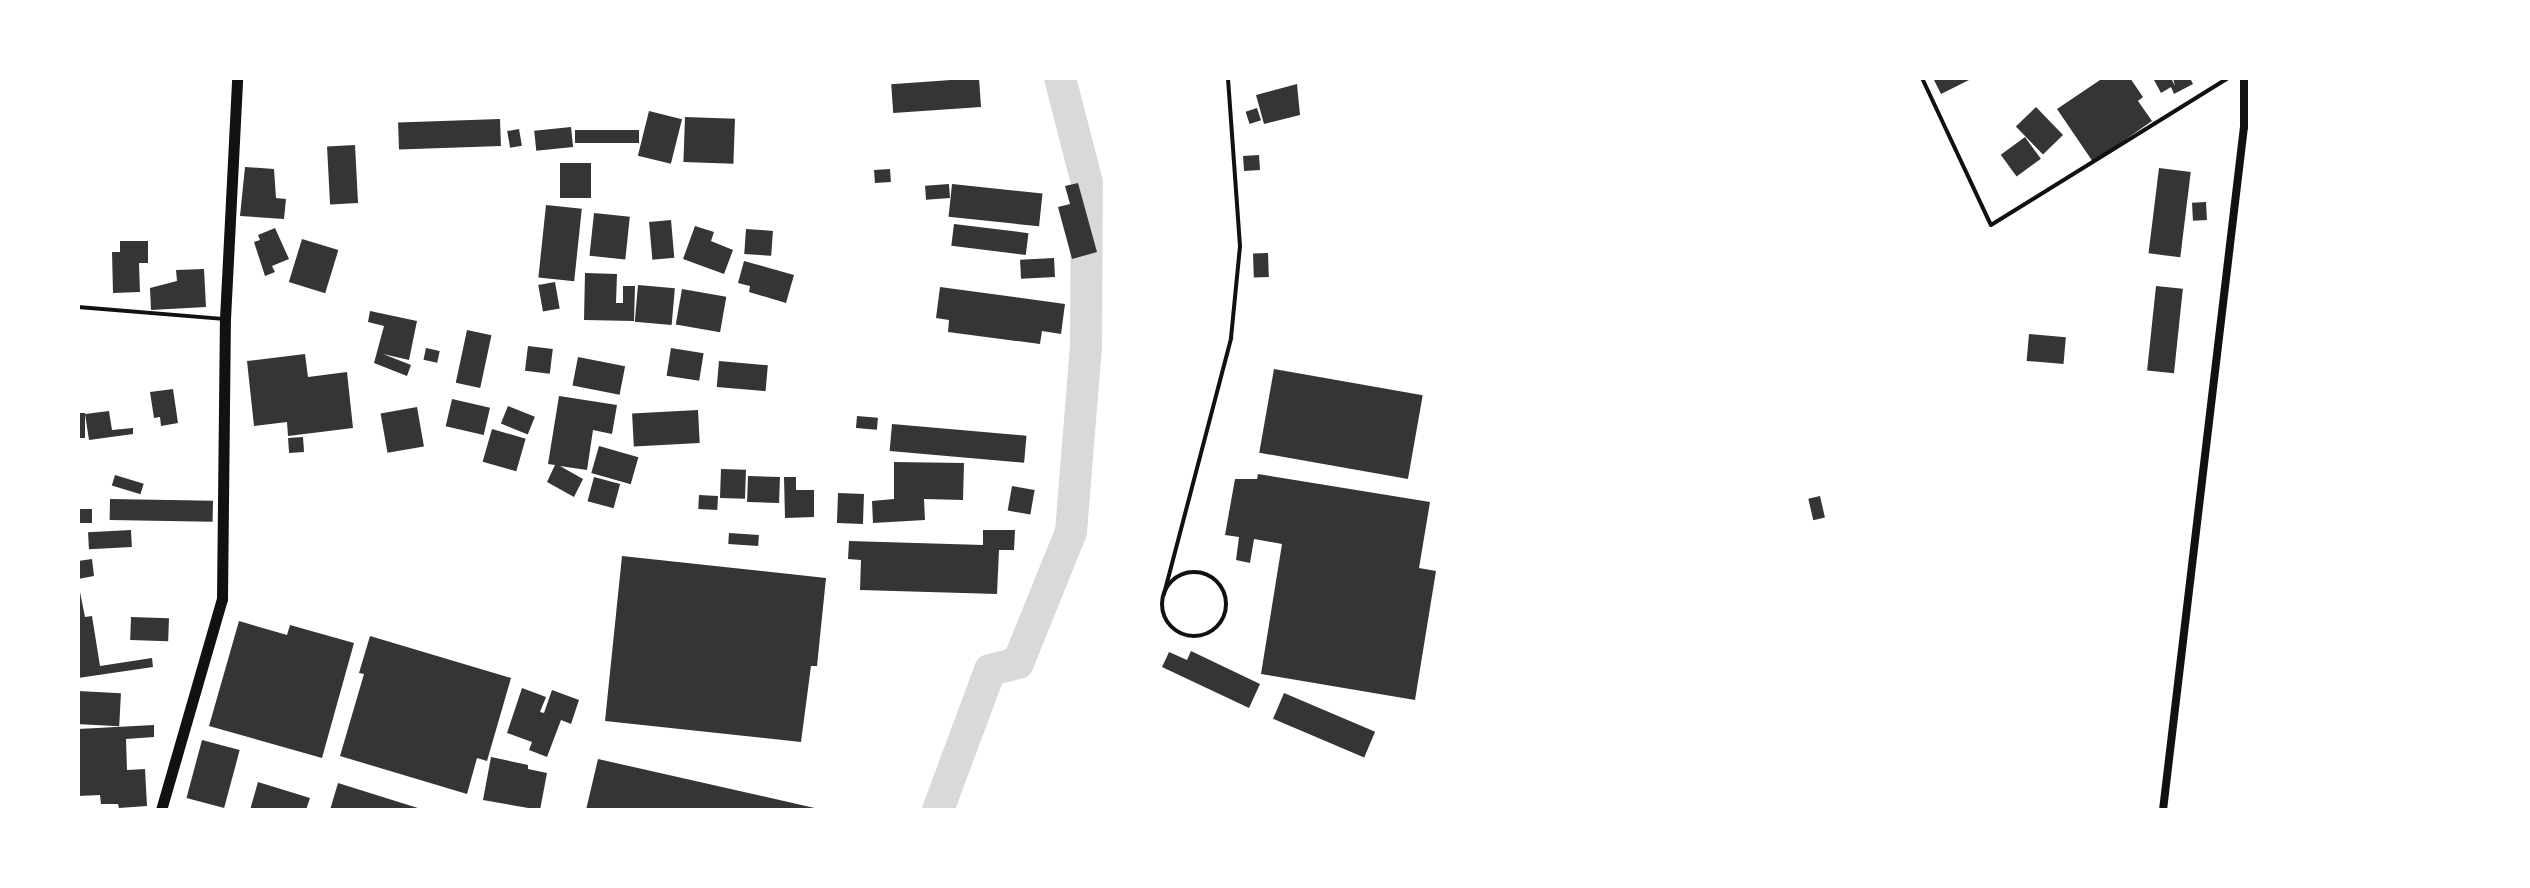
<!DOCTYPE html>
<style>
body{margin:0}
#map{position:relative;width:2530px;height:888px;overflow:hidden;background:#fff;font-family:Poppins,sans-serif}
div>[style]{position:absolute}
.river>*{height:32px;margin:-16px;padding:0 16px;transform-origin:16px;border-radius:16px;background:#d9d9d9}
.building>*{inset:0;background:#353535;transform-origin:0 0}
.service>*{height:4px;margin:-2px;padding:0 2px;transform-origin:2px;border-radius:2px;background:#111}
.service>.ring{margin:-2px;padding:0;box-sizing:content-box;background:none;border:4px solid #111;border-radius:50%}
.minor>*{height:8px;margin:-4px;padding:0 4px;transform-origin:4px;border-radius:4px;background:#111}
.secondary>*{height:11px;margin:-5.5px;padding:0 5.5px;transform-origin:5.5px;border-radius:5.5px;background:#111}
span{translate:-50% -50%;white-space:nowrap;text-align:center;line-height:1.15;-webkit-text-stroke:7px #fff;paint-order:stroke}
.frame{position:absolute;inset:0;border:80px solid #fff;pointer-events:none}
</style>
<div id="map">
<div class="river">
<div style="left:938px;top:810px;width:149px;rotate:-69.6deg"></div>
<div style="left:990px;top:670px;width:29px;rotate:-14deg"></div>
<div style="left:1018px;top:663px;width:141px;rotate:-68deg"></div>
<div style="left:1071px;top:532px;width:186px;rotate:-85.4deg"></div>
<div style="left:1086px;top:347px;width:164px;rotate:-89.7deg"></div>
<div style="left:1087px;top:183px;width:108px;rotate:-104.4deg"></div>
</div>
<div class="building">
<div style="left:979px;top:78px;width:29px;height:88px;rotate:86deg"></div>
<div style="clip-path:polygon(1933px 78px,1973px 78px,1941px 94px)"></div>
<div style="clip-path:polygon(2103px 78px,2130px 78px,2143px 97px,2138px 101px,2152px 121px,2093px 162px,2057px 109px)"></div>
<div style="clip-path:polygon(2153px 78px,2171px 78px,2175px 86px,2173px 78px,2190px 78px,2193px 84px,2174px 94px,2171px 87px,2161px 93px)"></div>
<div style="clip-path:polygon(1297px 84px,1300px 115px,1264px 124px,1256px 95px)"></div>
<div style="left:2036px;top:107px;width:39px;height:28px;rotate:46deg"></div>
<div style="left:1257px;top:108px;width:13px;height:12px;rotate:72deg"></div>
<div style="left:649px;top:111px;width:34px;height:46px;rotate:14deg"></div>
<div style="left:685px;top:117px;width:50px;height:45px;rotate:2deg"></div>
<div style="left:500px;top:119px;width:27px;height:102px;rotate:88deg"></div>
<div style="left:571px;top:127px;width:20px;height:37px;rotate:84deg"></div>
<div style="left:519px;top:129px;width:17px;height:12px;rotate:80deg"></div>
<div style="left:575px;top:130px;width:64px;height:13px"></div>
<div style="left:2025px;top:137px;width:27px;height:30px;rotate:54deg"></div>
<div style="left:355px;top:145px;width:58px;height:28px;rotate:87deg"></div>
<div style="left:1259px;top:155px;width:15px;height:16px;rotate:86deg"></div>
<div style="left:560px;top:163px;width:31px;height:35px"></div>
<div style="clip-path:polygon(245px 167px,274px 169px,276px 198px,286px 199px,284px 219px,240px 216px)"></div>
<div style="left:2159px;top:168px;width:32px;height:86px;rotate:7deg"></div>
<div style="left:890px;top:169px;width:13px;height:16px;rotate:86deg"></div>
<div style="clip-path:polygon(1078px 183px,1097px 252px,1072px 259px,1058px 207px,1070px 204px,1065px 186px)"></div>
<div style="left:949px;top:184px;width:14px;height:24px;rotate:86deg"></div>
<div style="left:952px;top:184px;width:91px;height:33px;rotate:6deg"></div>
<div style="left:2206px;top:202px;width:18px;height:14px;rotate:87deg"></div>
<div style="left:546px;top:205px;width:36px;height:73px;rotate:6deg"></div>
<div style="left:594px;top:213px;width:36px;height:43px;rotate:6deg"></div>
<div style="left:671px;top:220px;width:38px;height:22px;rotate:85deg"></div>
<div style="left:954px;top:224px;width:75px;height:22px;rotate:7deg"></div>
<div style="clip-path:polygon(695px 226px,714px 232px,711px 241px,733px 250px,724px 274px,683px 259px)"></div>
<div style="clip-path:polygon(275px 228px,289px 259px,272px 266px,275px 272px,265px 276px,254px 242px,260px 240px,258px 235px)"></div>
<div style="left:746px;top:229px;width:27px;height:25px;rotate:4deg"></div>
<div style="left:302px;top:239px;width:38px;height:45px;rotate:17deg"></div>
<div style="clip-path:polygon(120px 241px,148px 241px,148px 263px,139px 263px,140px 292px,113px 293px,112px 252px,120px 252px)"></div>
<div style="left:1268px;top:253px;width:24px;height:15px;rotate:88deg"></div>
<div style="left:1054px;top:258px;width:19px;height:34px;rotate:87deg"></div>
<div style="clip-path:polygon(744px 261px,794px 275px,786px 303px,749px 292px,750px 286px,738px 283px)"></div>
<div style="clip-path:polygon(204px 269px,206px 307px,151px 310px,150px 288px,177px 281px,176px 270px)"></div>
<div style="clip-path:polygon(585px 273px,617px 274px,616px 303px,623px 303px,623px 286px,635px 286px,634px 321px,584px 320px)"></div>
<div style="left:555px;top:282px;width:27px;height:17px;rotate:80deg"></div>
<div style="left:638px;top:285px;width:37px;height:37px;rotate:5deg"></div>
<div style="left:2156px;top:286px;width:27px;height:85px;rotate:6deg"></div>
<div style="clip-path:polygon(940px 287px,1065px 304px,1061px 334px,1042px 331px,1040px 344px,948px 332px,949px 320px,936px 318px)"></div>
<div style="left:682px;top:289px;width:45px;height:36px;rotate:10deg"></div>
<div style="clip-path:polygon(370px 311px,417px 321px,409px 360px,383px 354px,411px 365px,407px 376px,374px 363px,384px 326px,368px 322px)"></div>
<div style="left:467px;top:330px;width:25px;height:54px;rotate:12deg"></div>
<div style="left:2029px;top:334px;width:37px;height:27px;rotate:5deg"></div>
<div style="left:528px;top:346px;width:25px;height:25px;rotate:7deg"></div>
<div style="left:426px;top:348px;width:14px;height:12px;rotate:12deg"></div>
<div style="left:671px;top:348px;width:33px;height:28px;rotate:9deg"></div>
<div style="clip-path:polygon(305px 354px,308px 377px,347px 372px,353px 428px,288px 436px,287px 422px,254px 426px,247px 361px)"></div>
<div style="left:578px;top:357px;width:48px;height:29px;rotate:11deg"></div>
<div style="left:719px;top:361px;width:49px;height:26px;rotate:5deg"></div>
<div style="left:1274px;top:369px;width:151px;height:85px;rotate:10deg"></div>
<div style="clip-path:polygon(173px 389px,178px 423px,161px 426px,160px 417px,154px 418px,150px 392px)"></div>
<div style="clip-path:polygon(559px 396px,617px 405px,612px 434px,593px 430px,587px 470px,560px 466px,583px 479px,574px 497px,547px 482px,555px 465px,548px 464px)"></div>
<div style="left:452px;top:399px;width:39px;height:28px;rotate:13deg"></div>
<div style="left:508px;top:406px;width:29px;height:19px;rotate:22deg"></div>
<div style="left:417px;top:407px;width:40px;height:37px;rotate:80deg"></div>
<div style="left:698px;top:410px;width:33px;height:66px;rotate:87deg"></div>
<div style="clip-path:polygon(109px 411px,112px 430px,133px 428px,133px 434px,89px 440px,85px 414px)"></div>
<div style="left:78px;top:413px;width:7px;height:25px"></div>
<div style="left:857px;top:416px;width:21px;height:12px;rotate:5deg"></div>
<div style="left:892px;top:424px;width:135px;height:27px;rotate:5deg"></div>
<div style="left:492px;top:429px;width:35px;height:34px;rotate:16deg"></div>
<div style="left:303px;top:437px;width:15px;height:15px;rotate:86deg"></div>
<div style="left:599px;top:446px;width:41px;height:28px;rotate:16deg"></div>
<div style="clip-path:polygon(894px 462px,964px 463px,963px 500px,924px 499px,925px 520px,873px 523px,872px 501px,894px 499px)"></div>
<div style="left:721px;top:469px;width:25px;height:29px;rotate:2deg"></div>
<div style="clip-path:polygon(1258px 474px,1430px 502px,1419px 568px,1436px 571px,1415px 700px,1261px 674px,1282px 544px,1254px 539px,1250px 563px,1236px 560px,1239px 537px,1225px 535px,1235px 479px,1257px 479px)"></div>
<div style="left:115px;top:475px;width:30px;height:11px;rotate:17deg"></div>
<div style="left:748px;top:476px;width:32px;height:26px;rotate:2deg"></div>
<div style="left:594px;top:477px;width:27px;height:25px;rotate:15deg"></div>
<div style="clip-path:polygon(784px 477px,796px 477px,796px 490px,814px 490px,814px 517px,785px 518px)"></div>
<div style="left:1012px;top:486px;width:23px;height:25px;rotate:10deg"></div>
<div style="left:838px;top:493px;width:26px;height:30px;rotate:2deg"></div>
<div style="left:699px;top:495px;width:19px;height:14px;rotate:3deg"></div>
<div style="left:1820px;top:496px;width:22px;height:12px;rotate:77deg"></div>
<div style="left:110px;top:499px;width:103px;height:21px;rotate:1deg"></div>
<div style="left:92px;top:509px;width:14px;height:14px;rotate:90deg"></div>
<div style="left:131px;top:530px;width:17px;height:43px;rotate:87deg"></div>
<div style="clip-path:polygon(983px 530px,1015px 530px,1014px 550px,999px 550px,997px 594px,860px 590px,861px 560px,848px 559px,849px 541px,983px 545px)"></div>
<div style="left:729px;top:533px;width:30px;height:11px;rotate:4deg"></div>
<div style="clip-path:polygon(622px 556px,826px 578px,817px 666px,811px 666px,801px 742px,605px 721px)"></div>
<div style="clip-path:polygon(92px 559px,94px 576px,78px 579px,78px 561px)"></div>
<div style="clip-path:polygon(78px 582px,85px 617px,92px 616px,100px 666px,152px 658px,153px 667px,78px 678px)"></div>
<div style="left:131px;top:617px;width:38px;height:23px;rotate:2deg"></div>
<div style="clip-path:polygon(239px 621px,287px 635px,290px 625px,354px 643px,322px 758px,209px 726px)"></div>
<div style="clip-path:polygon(370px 636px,511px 678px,487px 761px,477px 758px,467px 794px,340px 756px,364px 674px,359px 673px)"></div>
<div style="clip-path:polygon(1191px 651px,1260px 684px,1249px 708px,1162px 667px,1169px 652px,1187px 660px)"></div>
<div style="clip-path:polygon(522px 688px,546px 697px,540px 712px,544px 713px,552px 690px,579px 700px,571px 724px,561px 720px,547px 757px,529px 750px,532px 742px,507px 733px)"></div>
<div style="left:78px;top:691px;width:43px;height:33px;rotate:3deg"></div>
<div style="left:1284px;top:693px;width:99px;height:28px;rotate:23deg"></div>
<div style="clip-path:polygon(154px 725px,154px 737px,126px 739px,127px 770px,145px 769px,147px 806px,119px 808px,118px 804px,101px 804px,100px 795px,78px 796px,78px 729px)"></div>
<div style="left:202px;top:740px;width:39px;height:60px;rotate:15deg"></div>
<div style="clip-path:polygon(491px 757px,528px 765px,528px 769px,547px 773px,540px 810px,483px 800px)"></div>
<div style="clip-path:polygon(598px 759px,819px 809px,819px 810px,586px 810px)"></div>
<div style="clip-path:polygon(258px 782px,310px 798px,306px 810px,250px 810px)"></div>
<div style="clip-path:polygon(338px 783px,421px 809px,421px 810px,330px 810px)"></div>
</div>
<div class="service">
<div style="left:1922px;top:78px;width:162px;rotate:64.9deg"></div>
<div style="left:1991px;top:225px;width:279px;rotate:-31.8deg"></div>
<div style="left:78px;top:307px;width:145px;rotate:4.7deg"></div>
<div class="ring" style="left:1162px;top:572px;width:60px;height:60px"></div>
<div style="left:1164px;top:594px;width:265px;rotate:-75.3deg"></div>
<div style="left:1231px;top:338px;width:92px;rotate:-84.4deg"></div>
<div style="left:1240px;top:246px;width:168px;rotate:-94.1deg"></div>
</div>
<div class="minor">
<div style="left:2163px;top:810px;width:688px;rotate:-83.24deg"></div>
<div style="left:2244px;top:127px;width:49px;rotate:-90deg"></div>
</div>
<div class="secondary">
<div style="left:161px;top:810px;width:220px;rotate:-73.9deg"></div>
<div style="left:222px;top:599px;width:280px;rotate:-89.4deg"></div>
<div style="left:225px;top:319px;width:241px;rotate:-87.1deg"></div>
</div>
<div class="frame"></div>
</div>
